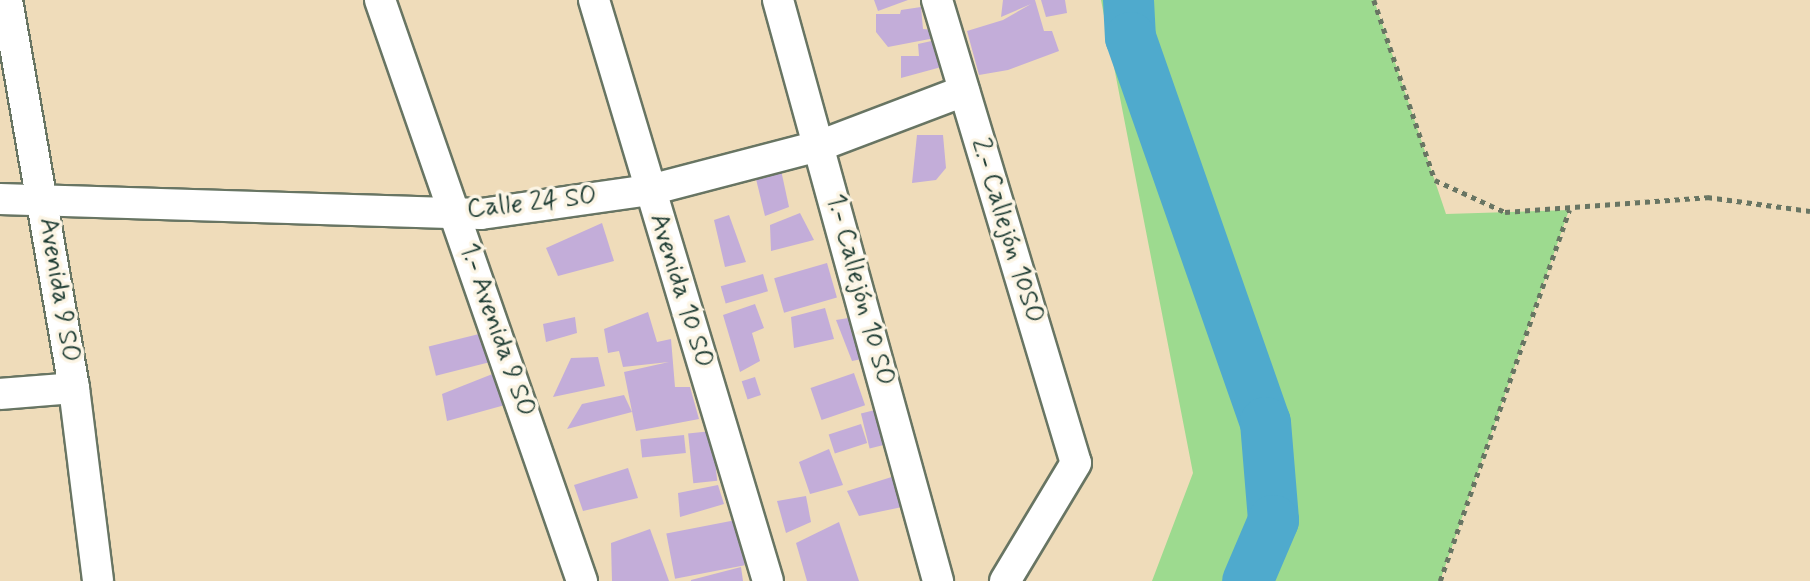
<!DOCTYPE html>
<meta charset="utf-8">
<style>
body{margin:0}
#map{position:relative;width:1810px;height:581px;overflow:hidden;background:#efdcba;font-family:Mynerve,sans-serif}
div>[style]{position:absolute}
.green>*{inset:0;background:#9dda8f}
.river>*{height:51px;margin:-25.5px;padding:0 25.5px;transform-origin:25.5px;border-radius:25.5px;background:#4faacd}
.building>*{inset:0;background:#c3add9;transform-origin:0 0}
.path>*{height:4.5px;margin-top:-2.25px;transform-origin:0;background:repeating-linear-gradient(90deg,#687563 0 5px,transparent 0 10px)}
.roads{filter:drop-shadow(2px 0 #687563) drop-shadow(-2px 0 #687563) drop-shadow(0 2px #687563) drop-shadow(0 -2px #687563)}
.street>*{height:30px;margin:-15px;padding:0 15px;transform-origin:15px;border-radius:15px;background:#fff}
span{translate:-50% -50%;white-space:nowrap;text-align:center;line-height:1.15;-webkit-text-stroke:7px #fcf5e5;paint-order:stroke}
.street-label{font-size:26px;color:#1f3d34}
</style>
<div id="map">
<div class="green">
<div style="clip-path:polygon(1101px 0,1374px 0,1446px 214px,1569px 210px,1440px 581px,1152px 581px,1193px 473px)"></div>
</div>
<div class="river">
<div style="left:1128px;top:0;width:37px;rotate:87deg"></div>
<div style="left:1130px;top:37px;width:408px;rotate:70.7deg"></div>
<div style="left:1265px;top:422px;width:98px;rotate:85.3deg"></div>
<div style="left:1273px;top:520px;width:66px;rotate:113.1deg"></div>
</div>
<div class="building">
<div style="clip-path:polygon(874px 0,908px 0,878px 11px)"></div>
<div style="clip-path:polygon(1035px 0,1044px 31px,1052px 31px,1059px 51px,1008px 70px,979px 75px,967px 31px,1003px 20px,1031px 4px,1001px 17px,1003px 0)"></div>
<div style="clip-path:polygon(1041px 0,1065px 0,1067px 13px,1046px 17px)"></div>
<div style="clip-path:polygon(921px 7px,923px 29px,934px 30px,935px 38px,888px 47px,876px 32px,876px 14px,900px 14px,901px 10px)"></div>
<div style="clip-path:polygon(936px 40px,945px 66px,901px 78px,901px 56px,919px 56px,918px 44px)"></div>
<div style="clip-path:polygon(917px 135px,943px 135px,946px 168px,936px 180px,912px 183px)"></div>
<div style="clip-path:polygon(781px 170px,789px 207px,765px 216px,756px 179px)"></div>
<div style="clip-path:polygon(800px 213px,814px 240px,771px 251px,770px 225px)"></div>
<div style="clip-path:polygon(729px 215px,746px 262px,725px 267px,714px 220px)"></div>
<div style="clip-path:polygon(602px 223px,614px 261px,558px 276px,546px 248px)"></div>
<div style="left:827px;top:263px;width:36px;height:55px;rotate:74deg"></div>
<div style="left:763px;top:274px;width:18px;height:44px;rotate:74deg"></div>
<div style="clip-path:polygon(755px 304px,764px 328px,752px 333px,760px 361px,740px 372px,723px 315px)"></div>
<div style="clip-path:polygon(825px 308px,834px 339px,794px 348px,791px 317px)"></div>
<div style="clip-path:polygon(648px 312px,657px 342px,671px 339px,675px 387px,690px 387px,699px 419px,636px 431px,624px 372px,669px 362px,623px 367px,619px 351px,608px 353px,604px 329px)"></div>
<div style="clip-path:polygon(861px 316px,877px 356px,852px 361px,836px 320px)"></div>
<div style="clip-path:polygon(575px 317px,577px 333px,546px 342px,543px 324px)"></div>
<div style="left:483px;top:333px;width:30px;height:56px;rotate:76deg"></div>
<div style="clip-path:polygon(598px 357px,605px 386px,553px 397px,571px 358px)"></div>
<div style="clip-path:polygon(495px 373px,505px 405px,447px 421px,442px 394px)"></div>
<div style="left:854px;top:373px;width:34px;height:46px;rotate:71deg"></div>
<div style="left:755px;top:377px;width:19px;height:14px;rotate:72deg"></div>
<div style="clip-path:polygon(624px 395px,632px 412px,567px 429px,582px 404px)"></div>
<div style="left:891px;top:406px;width:36px;height:31px;rotate:76deg"></div>
<div style="left:861px;top:424px;width:20px;height:34px;rotate:72deg"></div>
<div style="left:712px;top:431px;width:50px;height:24px;rotate:84deg"></div>
<div style="left:684px;top:435px;width:18px;height:44px;rotate:84deg"></div>
<div style="clip-path:polygon(829px 449px,843px 485px,810px 494px,799px 462px)"></div>
<div style="clip-path:polygon(628px 468px,638px 498px,583px 511px,574px 485px)"></div>
<div style="clip-path:polygon(898px 475px,907px 506px,859px 516px,847px 491px)"></div>
<div style="clip-path:polygon(718px 485px,724px 504px,680px 517px,678px 493px)"></div>
<div style="clip-path:polygon(806px 496px,811px 522px,786px 533px,777px 501px)"></div>
<div style="left:736px;top:520px;width:46px;height:71px;rotate:79deg"></div>
<div style="clip-path:polygon(839px 522px,859px 581px,807px 581px,796px 543px)"></div>
<div style="clip-path:polygon(650px 529px,669px 581px,612px 581px,611px 543px)"></div>
<div style="clip-path:polygon(741px 567px,743px 581px,691px 581px,691px 580px)"></div>
</div>
<div class="path">
<div style="left:1374px;top:0;width:190px;rotate:71.3deg"></div>
<div style="left:1435px;top:180px;width:77px;rotate:24.6deg"></div>
<div style="left:1505px;top:212px;width:203px;rotate:-4.2deg"></div>
<div style="left:1707px;top:197px;width:104px;rotate:7.7deg"></div>
<div style="left:1440px;top:581px;width:393px;rotate:-70.8deg"></div>
</div>
<div class="roads">
<div class="street">
<div style="left:7px;top:0;width:394px;rotate:80.2deg"></div>
<div style="left:74px;top:388px;width:194px;rotate:82.9deg"></div>
<div style="left:380px;top:0;width:615px;rotate:70.83deg"></div>
<div style="left:594px;top:0;width:606px;rotate:73.33deg"></div>
<div style="left:778px;top:0;width:603px;rotate:74.6deg"></div>
<div style="left:937px;top:0;width:483px;rotate:73.3deg"></div>
<div style="left:1076px;top:463px;width:138px;rotate:121deg"></div>
<div style="left:0;top:199px;width:481px;rotate:1.8deg"></div>
<div style="left:481px;top:214px;width:171px;rotate:-8.1deg"></div>
<div style="left:650px;top:190px;width:175px;rotate:-14.6deg"></div>
<div style="left:819px;top:146px;width:155px;rotate:-20.8deg"></div>
<div style="left:0;top:394px;width:74px;rotate:-4.6deg"></div>
</div>
</div>
<div class="street-label">
<span style="left:532px;top:204px;rotate:-6deg">Calle 24 SO</span>
<span style="left:1006px;top:231px;rotate:73deg">2.- Callejón 10SO</span>
<span style="left:58px;top:290px;rotate:81deg">Avenida 9 SO</span>
<span style="left:859px;top:290px;rotate:75deg">1.- Callejón 10 SO</span>
<span style="left:680px;top:291px;rotate:73deg">Avenida 10 SO</span>
<span style="left:496px;top:330px;rotate:71deg">1.- Avenida 9 SO</span>
</div>
</div>
